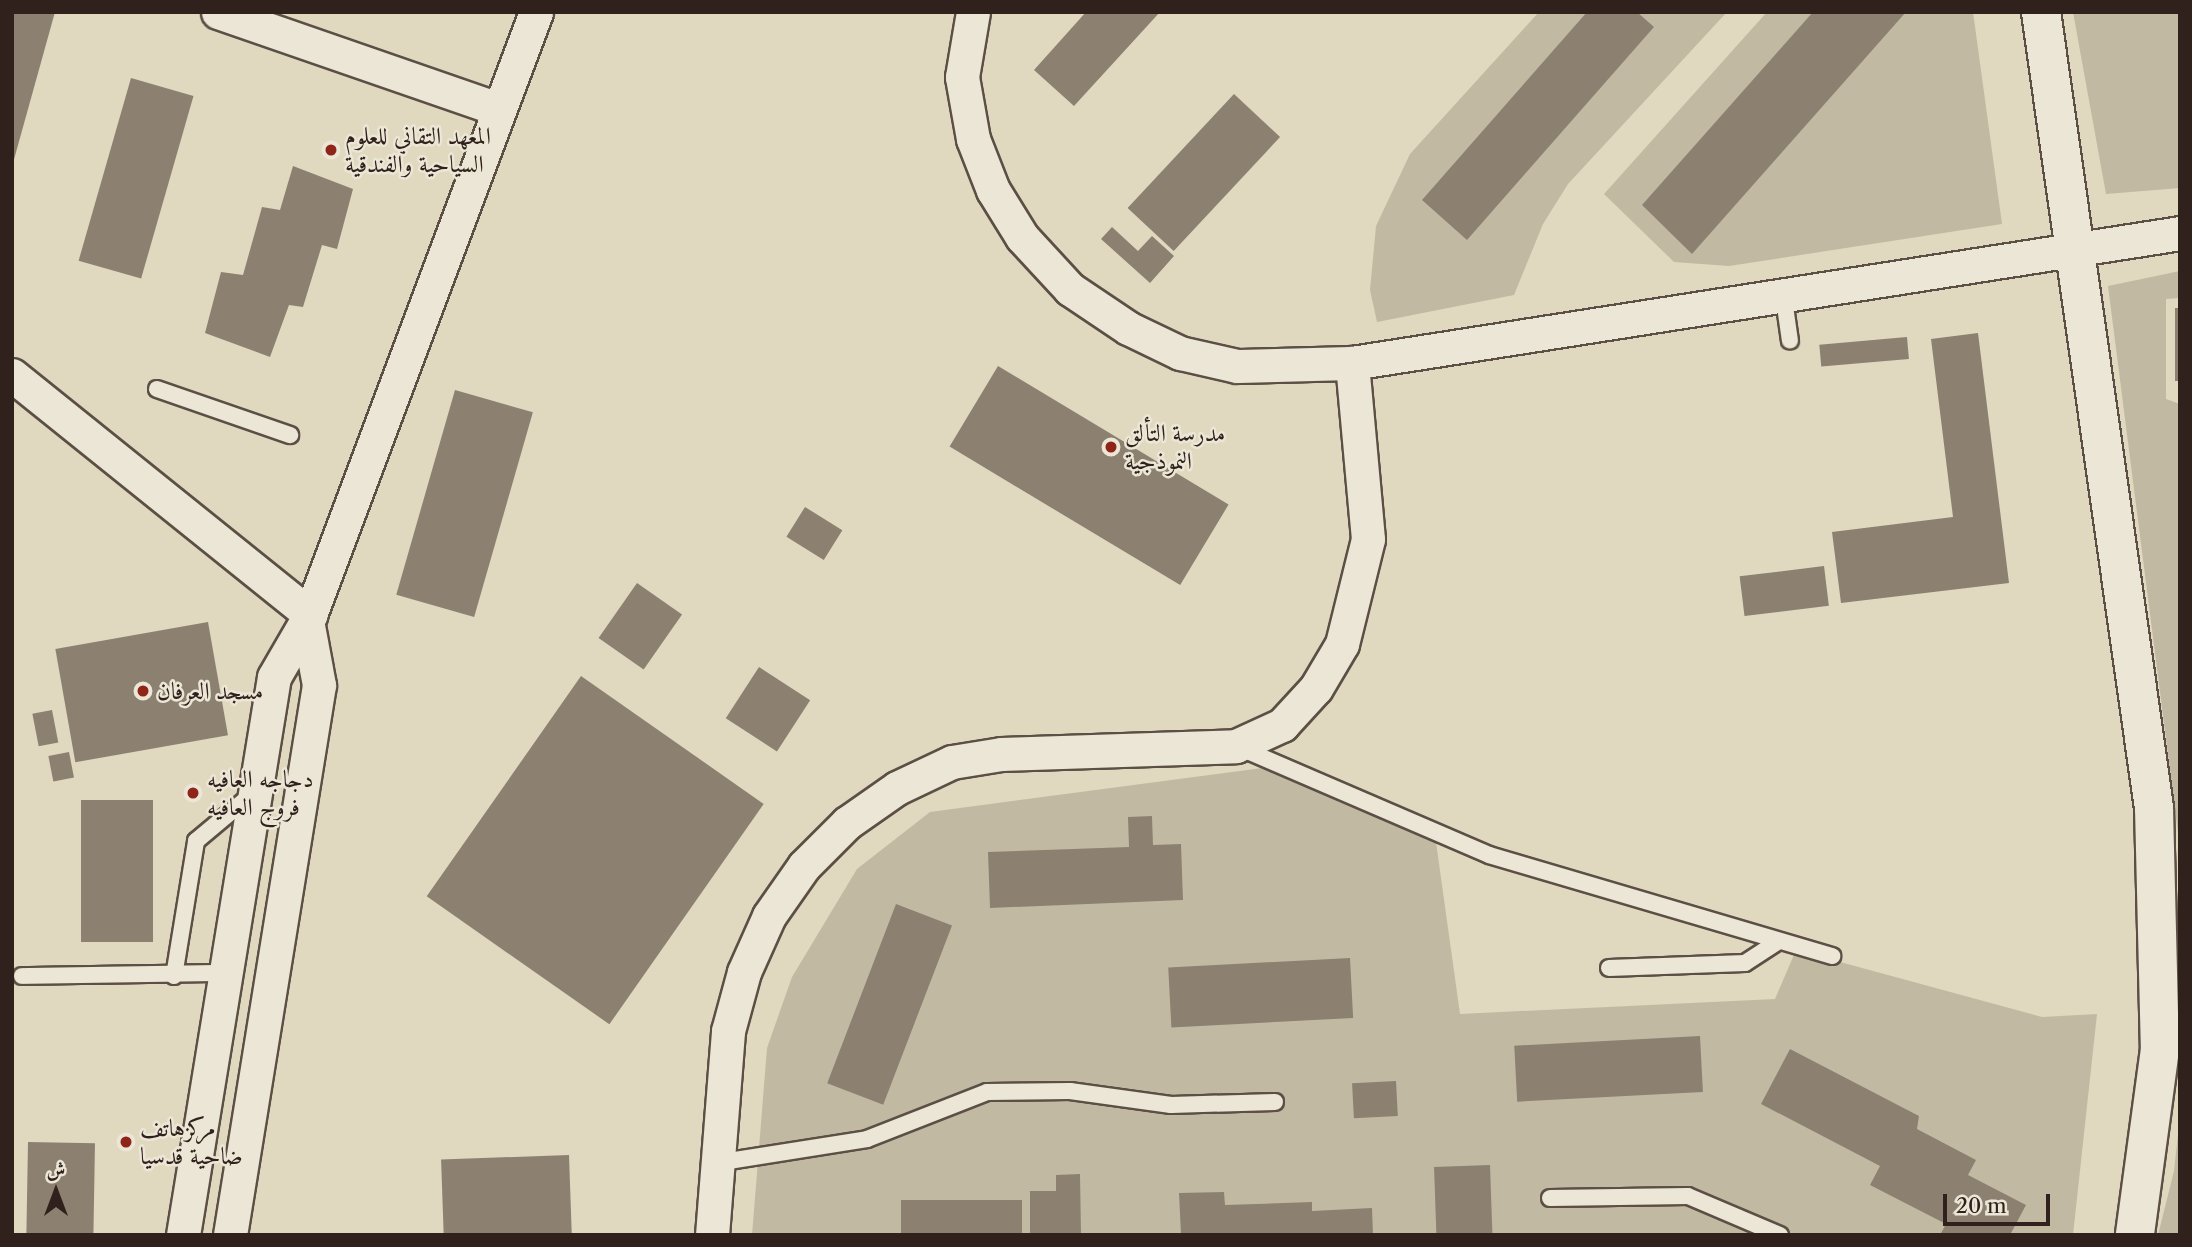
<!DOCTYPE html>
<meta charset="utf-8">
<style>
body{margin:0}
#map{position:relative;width:2192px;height:1247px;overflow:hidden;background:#e0d8bf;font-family:"Libre Caslon Text",Amiri,serif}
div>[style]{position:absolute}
.green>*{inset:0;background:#c2b9a3}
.building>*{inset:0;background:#8c8071;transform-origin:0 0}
.roads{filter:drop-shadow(2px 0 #5c4f45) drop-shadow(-2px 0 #5c4f45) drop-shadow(0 2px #5c4f45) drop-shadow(0 -2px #5c4f45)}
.lane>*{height:16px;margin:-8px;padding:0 8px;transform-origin:8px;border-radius:8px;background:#ebe6d5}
.street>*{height:33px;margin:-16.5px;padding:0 16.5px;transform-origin:16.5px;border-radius:16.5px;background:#ebe6d5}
.secondary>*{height:38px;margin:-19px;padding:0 19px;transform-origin:19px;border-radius:19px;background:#ebe6d5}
.dots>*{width:19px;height:19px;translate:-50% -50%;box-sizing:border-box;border:4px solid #ebe6d5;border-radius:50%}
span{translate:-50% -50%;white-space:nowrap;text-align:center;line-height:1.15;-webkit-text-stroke:5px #ebe6d5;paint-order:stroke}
.poi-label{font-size:24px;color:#30211c}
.left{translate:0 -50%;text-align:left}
.frame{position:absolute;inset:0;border:14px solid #30211c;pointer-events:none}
.north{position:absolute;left:21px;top:1156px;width:70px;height:70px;-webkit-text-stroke:5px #ebe6d5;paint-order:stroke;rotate:0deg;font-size:19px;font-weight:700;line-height:28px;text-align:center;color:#30211c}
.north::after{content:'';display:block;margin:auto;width:24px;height:32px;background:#30211c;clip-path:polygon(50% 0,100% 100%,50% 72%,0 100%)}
.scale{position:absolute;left:1943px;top:1194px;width:107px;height:32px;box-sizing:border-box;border:4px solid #30211c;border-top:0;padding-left:9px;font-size:21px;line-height:24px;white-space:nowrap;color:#30211c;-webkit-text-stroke:5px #ebe6d5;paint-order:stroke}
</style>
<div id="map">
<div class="green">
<div style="clip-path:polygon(1539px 12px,1727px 12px,1568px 184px,1543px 224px,1514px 295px,1377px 322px,1370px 290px,1376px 226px,1410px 154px)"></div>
<div style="clip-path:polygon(1767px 12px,1973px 12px,2002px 224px,1729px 266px,1674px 262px,1604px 194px)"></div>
<div style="clip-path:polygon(2073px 12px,2180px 12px,2180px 188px,2106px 194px)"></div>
<div style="clip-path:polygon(2180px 271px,2180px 298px,2166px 299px,2166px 399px,2180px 404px,2180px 848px,2108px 286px)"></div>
<div style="clip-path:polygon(1270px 767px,1339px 802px,1435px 835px,1460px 1014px,1775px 999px,1796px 950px,2042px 1017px,2097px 1014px,2073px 1235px,752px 1235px,767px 1048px,792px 977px,857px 869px,930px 812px)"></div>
<div style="clip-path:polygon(2180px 1116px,2180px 1235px,2158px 1235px,2174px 1171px)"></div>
</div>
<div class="building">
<div style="clip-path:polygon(12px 12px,55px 12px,13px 163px,12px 163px)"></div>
<div style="clip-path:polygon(1086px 12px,1160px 12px,1074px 106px,1034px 70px)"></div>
<div style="clip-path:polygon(1587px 12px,1637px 12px,1654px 27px,1467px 240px,1422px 200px)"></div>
<div style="clip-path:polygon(1813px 12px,1906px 12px,1692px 254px,1642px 205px)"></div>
<div style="left:131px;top:78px;width:65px;height:190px;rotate:16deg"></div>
<div style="left:1234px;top:94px;width:63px;height:156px;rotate:43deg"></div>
<div style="clip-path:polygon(293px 166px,353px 189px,337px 249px,322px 245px,303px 307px,289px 305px,270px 357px,205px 333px,221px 272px,243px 275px,262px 207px,280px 210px)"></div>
<div style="clip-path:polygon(1112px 227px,1138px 251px,1152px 236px,1174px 256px,1150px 283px,1101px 239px)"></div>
<div style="left:2175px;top:308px;width:5px;height:73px"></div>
<div style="clip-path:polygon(1978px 333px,2009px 583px,1841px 603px,1832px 532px,1953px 517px,1931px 339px)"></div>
<div style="left:1907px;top:337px;width:22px;height:88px;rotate:85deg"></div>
<div style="left:998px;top:366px;width:269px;height:94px;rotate:31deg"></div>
<div style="left:455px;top:390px;width:81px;height:213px;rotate:16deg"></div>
<div style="left:805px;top:507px;width:44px;height:35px;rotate:32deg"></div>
<div style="left:1824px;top:566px;width:40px;height:85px;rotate:83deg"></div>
<div style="left:637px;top:583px;width:55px;height:67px;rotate:35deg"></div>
<div style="left:208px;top:622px;width:115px;height:155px;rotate:80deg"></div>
<div style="left:759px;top:667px;width:61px;height:61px;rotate:33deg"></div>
<div style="left:581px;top:676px;width:223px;height:269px;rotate:35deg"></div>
<div style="left:52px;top:710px;width:33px;height:20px;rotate:79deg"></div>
<div style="left:69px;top:752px;width:26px;height:21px;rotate:79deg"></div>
<div style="left:81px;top:800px;width:72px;height:142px"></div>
<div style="clip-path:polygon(1152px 816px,1153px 845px,1181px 844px,1183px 900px,990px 908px,988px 852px,1129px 847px,1128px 817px)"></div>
<div style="left:896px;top:904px;width:60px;height:192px;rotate:21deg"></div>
<div style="left:1350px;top:958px;width:60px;height:182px;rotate:87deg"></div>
<div style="left:1700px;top:1036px;width:56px;height:186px;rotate:87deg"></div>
<div style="clip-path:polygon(1790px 1049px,1919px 1116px,1917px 1129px,1976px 1160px,1968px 1175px,2026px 1205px,2010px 1235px,1940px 1235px,1946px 1224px,1870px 1185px,1880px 1166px,1761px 1104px)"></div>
<div style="left:1396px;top:1081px;width:35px;height:44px;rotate:87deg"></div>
<div style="left:28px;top:1142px;width:67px;height:93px;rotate:1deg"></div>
<div style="left:569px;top:1155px;width:80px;height:128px;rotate:88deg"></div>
<div style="left:1490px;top:1165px;width:70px;height:56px;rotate:88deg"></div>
<div style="clip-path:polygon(1080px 1174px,1081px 1235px,1030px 1235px,1030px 1191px,1056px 1191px,1056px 1175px)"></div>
<div style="clip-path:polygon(1224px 1192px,1225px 1205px,1312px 1202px,1312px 1211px,1372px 1208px,1373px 1235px,1181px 1235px,1179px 1193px)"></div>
<div style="left:1022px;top:1200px;width:35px;height:121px;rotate:90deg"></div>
</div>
<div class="roads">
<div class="lane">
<div style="left:1783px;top:292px;width:49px;rotate:81.9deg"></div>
<div style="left:157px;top:389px;width:141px;rotate:19.1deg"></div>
<div style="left:1236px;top:746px;width:275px;rotate:23.3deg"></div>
<div style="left:1489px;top:855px;width:358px;rotate:16.4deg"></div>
<div style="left:1609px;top:968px;width:136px;rotate:-2.1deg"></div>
<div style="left:1745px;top:963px;width:38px;rotate:-33deg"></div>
<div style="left:22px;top:976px;width:202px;rotate:-0.9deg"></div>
<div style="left:174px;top:976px;width:137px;rotate:-80.7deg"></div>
<div style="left:196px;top:841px;width:72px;rotate:-39.9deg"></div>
<div style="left:716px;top:1163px;width:153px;rotate:-9deg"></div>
<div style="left:867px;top:1139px;width:129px;rotate:-21.4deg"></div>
<div style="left:987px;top:1092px;width:83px;rotate:-0.7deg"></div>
<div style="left:1070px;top:1091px;width:102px;rotate:7.9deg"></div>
<div style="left:1171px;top:1105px;width:104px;rotate:-1.7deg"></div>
<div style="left:1550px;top:1198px;width:138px;rotate:-0.8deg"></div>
<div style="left:1688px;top:1196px;width:100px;rotate:23deg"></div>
</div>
<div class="street">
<div style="left:218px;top:12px;width:296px;rotate:19.1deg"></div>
<div style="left:973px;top:12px;width:66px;rotate:99.6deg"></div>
<div style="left:962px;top:77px;width:63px;rotate:79.9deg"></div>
<div style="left:973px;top:139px;width:55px;rotate:68.6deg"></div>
<div style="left:993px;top:190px;width:55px;rotate:58.3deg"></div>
<div style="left:1022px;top:237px;width:71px;rotate:47.3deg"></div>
<div style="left:1070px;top:289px;width:70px;rotate:33.9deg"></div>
<div style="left:1128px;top:328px;width:58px;rotate:25.7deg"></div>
<div style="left:1180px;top:353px;width:58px;rotate:12.8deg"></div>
<div style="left:1237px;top:366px;width:115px;rotate:-1.5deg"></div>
<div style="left:1352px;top:363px;width:838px;rotate:-8.92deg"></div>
<div style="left:12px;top:375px;width:383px;rotate:38.8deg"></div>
<div style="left:183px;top:1235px;width:565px;rotate:-80.74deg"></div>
<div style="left:274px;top:677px;width:72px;rotate:-59.9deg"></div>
<div style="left:310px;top:615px;width:644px;rotate:-69.45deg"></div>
<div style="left:230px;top:1235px;width:557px;rotate:-80.81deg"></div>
<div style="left:319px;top:685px;width:66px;rotate:-100.5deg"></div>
<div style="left:712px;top:1235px;width:205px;rotate:-85.5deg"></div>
<div style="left:728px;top:1031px;width:61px;rotate:-74.8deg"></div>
<div style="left:744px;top:972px;width:61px;rotate:-65.9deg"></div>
<div style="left:769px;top:916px;width:61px;rotate:-55deg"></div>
<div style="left:804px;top:866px;width:61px;rotate:-45deg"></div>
<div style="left:847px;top:823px;width:61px;rotate:-35deg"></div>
<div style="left:897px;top:788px;width:61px;rotate:-25.3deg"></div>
<div style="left:952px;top:762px;width:50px;rotate:-9.3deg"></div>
<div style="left:1001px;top:754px;width:235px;rotate:-1.9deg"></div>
<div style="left:1236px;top:746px;width:51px;rotate:-24.5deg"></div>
<div style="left:1282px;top:725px;width:50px;rotate:-47.4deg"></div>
<div style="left:1316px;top:688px;width:51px;rotate:-59.4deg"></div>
<div style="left:1342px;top:644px;width:108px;rotate:-76.1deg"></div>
<div style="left:1368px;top:539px;width:177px;rotate:-95.2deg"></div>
</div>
<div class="secondary">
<div style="left:2041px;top:12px;width:804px;rotate:81.92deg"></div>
<div style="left:2154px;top:808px;width:241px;rotate:88.6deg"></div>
<div style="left:2160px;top:1049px;width:188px;rotate:97.7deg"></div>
</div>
</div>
<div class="dots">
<div style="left:331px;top:150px;background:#8f2418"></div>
<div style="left:1111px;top:447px;background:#8f2418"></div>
<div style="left:143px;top:691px;background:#8f2418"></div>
<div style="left:193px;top:793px;background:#8f2418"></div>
<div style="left:126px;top:1142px;background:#8f2418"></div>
</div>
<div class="poi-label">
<span class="left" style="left:345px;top:150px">المعهد التقاني للعلوم<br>السياحية والفندقية</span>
<span class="left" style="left:1125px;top:447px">مدرسة التألق<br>النموذجية</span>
<span class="left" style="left:157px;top:691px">مسجد العرفان</span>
<span class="left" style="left:207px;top:793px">دجاجه العافيه<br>فروج العافيه</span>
<span class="left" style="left:140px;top:1142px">مركزهاتف<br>ضاحية قدسيا</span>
</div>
<div class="frame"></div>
<div class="north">ش</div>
<div class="scale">20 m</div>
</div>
